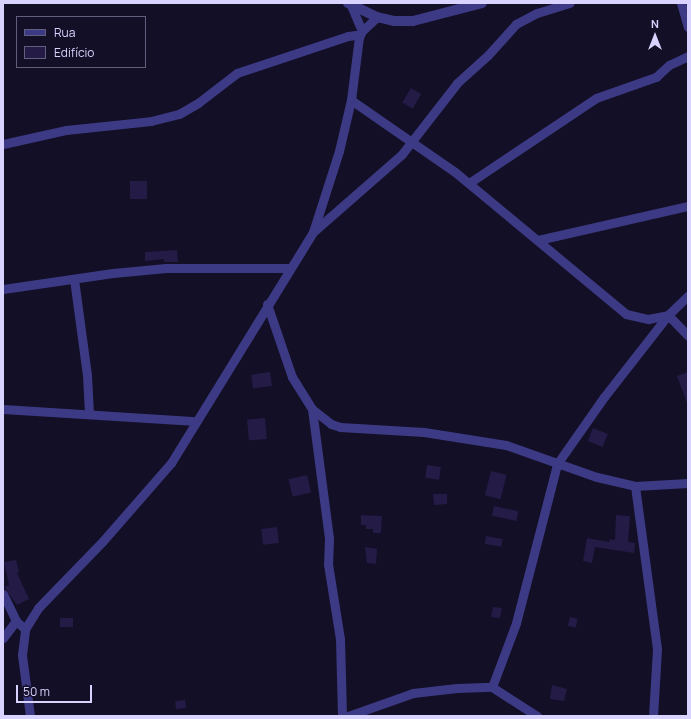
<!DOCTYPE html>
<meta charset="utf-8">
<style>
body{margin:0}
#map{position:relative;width:691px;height:719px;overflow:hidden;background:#130f26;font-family:Manrope,sans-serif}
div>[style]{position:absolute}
.building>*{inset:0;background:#241b47;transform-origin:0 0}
.minor>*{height:9px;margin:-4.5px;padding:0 4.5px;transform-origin:4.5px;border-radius:4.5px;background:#3d3a85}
.tertiary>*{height:10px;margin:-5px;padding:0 5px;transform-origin:5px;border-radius:5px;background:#3d3a85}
span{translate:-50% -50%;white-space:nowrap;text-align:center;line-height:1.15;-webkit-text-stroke:3px #130f26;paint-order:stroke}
.frame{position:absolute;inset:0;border:4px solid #d9d4ff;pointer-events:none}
.legend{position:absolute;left:16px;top:16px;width:130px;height:52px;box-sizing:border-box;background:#130f26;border:1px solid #625e7d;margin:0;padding:5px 7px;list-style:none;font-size:12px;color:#d9d4ff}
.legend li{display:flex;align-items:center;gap:8px;height:20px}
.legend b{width:20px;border:1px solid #625e7d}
.north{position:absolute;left:635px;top:16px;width:40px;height:40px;-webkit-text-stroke:3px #130f26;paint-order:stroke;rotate:0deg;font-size:11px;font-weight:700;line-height:16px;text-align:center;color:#d9d4ff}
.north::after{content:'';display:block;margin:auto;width:14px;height:18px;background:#d9d4ff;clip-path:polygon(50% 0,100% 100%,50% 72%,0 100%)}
.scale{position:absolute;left:16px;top:685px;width:76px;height:18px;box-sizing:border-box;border:2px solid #d9d4ff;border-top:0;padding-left:5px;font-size:12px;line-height:14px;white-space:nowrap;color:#d9d4ff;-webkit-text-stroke:3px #130f26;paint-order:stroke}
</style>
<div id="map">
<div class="building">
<div style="left:411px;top:88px;width:12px;height:17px;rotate:31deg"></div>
<div style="left:147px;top:181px;width:18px;height:17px;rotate:90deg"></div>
<div style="clip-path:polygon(177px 250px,178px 262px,164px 262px,164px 259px,145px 261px,145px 252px)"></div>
<div style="left:270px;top:372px;width:14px;height:19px;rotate:82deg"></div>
<div style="clip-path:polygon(688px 372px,688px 403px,687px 403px,677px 376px)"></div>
<div style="left:265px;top:418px;width:21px;height:18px;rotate:85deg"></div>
<div style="left:593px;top:428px;width:16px;height:14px;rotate:22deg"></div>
<div style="left:427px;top:465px;width:14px;height:13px;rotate:8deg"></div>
<div style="left:491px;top:471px;width:16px;height:25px;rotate:14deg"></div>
<div style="left:307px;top:475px;width:18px;height:19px;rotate:77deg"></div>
<div style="clip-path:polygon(433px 494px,447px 494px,447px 504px,434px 505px)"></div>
<div style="left:494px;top:506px;width:25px;height:10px;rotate:12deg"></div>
<div style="clip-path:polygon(361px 515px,382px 516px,381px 533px,373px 533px,373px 529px,366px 529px,366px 525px,361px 525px)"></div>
<div style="clip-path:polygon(616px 515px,630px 516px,628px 542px,635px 543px,634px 553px,595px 547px,592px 563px,583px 561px,587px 538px,609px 542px,610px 539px,615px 540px)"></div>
<div style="left:277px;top:527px;width:16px;height:16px;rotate:83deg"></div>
<div style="left:486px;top:536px;width:17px;height:8px;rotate:10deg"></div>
<div style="clip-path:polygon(365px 547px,377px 549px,376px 564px,367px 563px)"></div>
<div style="clip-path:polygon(16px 560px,19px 572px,17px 573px,29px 599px,17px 605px,4px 587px,9px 585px,4px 562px)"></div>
<div style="clip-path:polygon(493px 607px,502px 608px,500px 618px,491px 617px)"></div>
<div style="left:570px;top:617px;width:8px;height:9px;rotate:14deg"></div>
<div style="left:73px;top:618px;width:9px;height:13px;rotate:90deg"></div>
<div style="clip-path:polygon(552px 685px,567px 689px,564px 701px,550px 699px)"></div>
<div style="left:185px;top:700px;width:8px;height:10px;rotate:83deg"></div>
</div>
<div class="minor">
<div style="left:350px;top:3px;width:30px;rotate:67deg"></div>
<div style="left:681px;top:3px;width:25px;rotate:74deg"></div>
<div style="left:351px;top:100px;width:126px;rotate:34.7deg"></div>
<div style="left:455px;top:172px;width:222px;rotate:39.7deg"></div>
<div style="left:626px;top:314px;width:23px;rotate:13deg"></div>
<div style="left:648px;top:319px;width:20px;rotate:-11deg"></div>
<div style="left:668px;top:315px;width:29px;rotate:46deg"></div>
<div style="left:3px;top:144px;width:65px;rotate:-12.5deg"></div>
<div style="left:66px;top:130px;width:85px;rotate:-6deg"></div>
<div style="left:151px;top:121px;width:29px;rotate:-14deg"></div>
<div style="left:179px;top:114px;width:22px;rotate:-30deg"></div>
<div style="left:198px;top:103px;width:49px;rotate:-37.6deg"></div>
<div style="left:237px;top:73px;width:117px;rotate:-18.4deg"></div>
<div style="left:348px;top:36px;width:8px;rotate:-7deg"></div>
<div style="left:356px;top:35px;width:4px;rotate:34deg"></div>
<div style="left:469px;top:183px;width:153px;rotate:-33.8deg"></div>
<div style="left:596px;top:98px;width:64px;rotate:-19.3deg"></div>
<div style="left:656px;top:77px;width:18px;rotate:-43deg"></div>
<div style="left:669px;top:65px;width:21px;rotate:-25deg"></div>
<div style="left:313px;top:232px;width:118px;rotate:-41.2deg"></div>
<div style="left:402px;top:154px;width:90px;rotate:-52.2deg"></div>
<div style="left:457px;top:83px;width:42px;rotate:-42.1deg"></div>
<div style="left:488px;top:55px;width:42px;rotate:-47.9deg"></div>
<div style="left:516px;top:24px;width:24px;rotate:-28deg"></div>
<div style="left:537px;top:13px;width:34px;rotate:-17deg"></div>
<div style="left:538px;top:240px;width:154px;rotate:-12.8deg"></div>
<div style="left:74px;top:279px;width:97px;rotate:82.3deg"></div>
<div style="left:87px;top:375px;width:39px;rotate:87deg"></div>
<div style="left:3px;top:289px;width:111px;rotate:-8.3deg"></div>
<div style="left:113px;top:273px;width:53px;rotate:-5.4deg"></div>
<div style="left:166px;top:268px;width:123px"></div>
<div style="left:267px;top:304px;width:77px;rotate:71.1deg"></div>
<div style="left:292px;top:377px;width:38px;rotate:58deg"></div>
<div style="left:312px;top:409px;width:24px;rotate:38deg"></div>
<div style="left:331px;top:424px;width:9px;rotate:18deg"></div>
<div style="left:340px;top:427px;width:84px;rotate:3.4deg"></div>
<div style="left:424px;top:432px;width:83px;rotate:9deg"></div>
<div style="left:506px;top:445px;width:96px;rotate:19.4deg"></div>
<div style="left:597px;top:477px;width:39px;rotate:13deg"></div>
<div style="left:635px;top:486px;width:53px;rotate:-3.2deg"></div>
<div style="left:3px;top:409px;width:193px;rotate:3.6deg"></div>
<div style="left:312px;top:409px;width:130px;rotate:82.5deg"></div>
<div style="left:329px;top:538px;width:26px;rotate:92deg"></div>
<div style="left:328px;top:564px;width:76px;rotate:80.9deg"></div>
<div style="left:340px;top:639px;width:77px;rotate:88.5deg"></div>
<div style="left:635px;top:486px;width:164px;rotate:82.3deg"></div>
<div style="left:657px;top:649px;width:67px;rotate:93.4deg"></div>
<div style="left:3px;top:594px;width:30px;rotate:64deg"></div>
<div style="left:16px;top:621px;width:12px;rotate:42deg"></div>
<div style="left:3px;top:638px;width:21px;rotate:-53deg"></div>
<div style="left:492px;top:687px;width:68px;rotate:-69.4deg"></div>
<div style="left:516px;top:623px;width:164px;rotate:-75.5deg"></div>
<div style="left:557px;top:464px;width:82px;rotate:-55deg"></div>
<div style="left:604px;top:397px;width:104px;rotate:-52deg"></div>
<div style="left:668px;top:315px;width:28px;rotate:-44deg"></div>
<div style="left:30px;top:716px;width:62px;rotate:-97.5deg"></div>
<div style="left:22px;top:655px;width:26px;rotate:-83deg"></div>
<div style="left:25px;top:629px;width:25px;rotate:-58deg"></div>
<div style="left:38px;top:608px;width:92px;rotate:-45.9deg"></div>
<div style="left:102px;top:542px;width:105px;rotate:-48.9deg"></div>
<div style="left:171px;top:463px;width:271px;rotate:-58.4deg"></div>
<div style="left:313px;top:232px;width:85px;rotate:-72.2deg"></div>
<div style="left:339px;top:151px;width:52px;rotate:-76.8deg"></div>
<div style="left:351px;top:100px;width:64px;rotate:-82.8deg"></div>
<div style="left:359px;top:37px;width:7px;rotate:-63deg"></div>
<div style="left:362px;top:31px;width:21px;rotate:-43deg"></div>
<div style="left:348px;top:716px;width:69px;rotate:-19.5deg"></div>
<div style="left:413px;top:693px;width:44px;rotate:-6.5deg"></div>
<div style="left:457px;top:688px;width:35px;rotate:-2deg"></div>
<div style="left:492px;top:687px;width:54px;rotate:32.8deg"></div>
</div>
<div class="tertiary">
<div style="left:348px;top:3px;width:32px;rotate:26deg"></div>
<div style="left:377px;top:17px;width:17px;rotate:13deg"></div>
<div style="left:394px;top:21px;width:19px"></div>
<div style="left:413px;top:21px;width:71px;rotate:-14.6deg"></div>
</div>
<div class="frame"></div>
<ul class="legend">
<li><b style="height:5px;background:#3d3a85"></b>Rua</li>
<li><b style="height:11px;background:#241b47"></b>Edifício</li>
</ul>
<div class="north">N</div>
<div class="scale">50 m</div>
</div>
